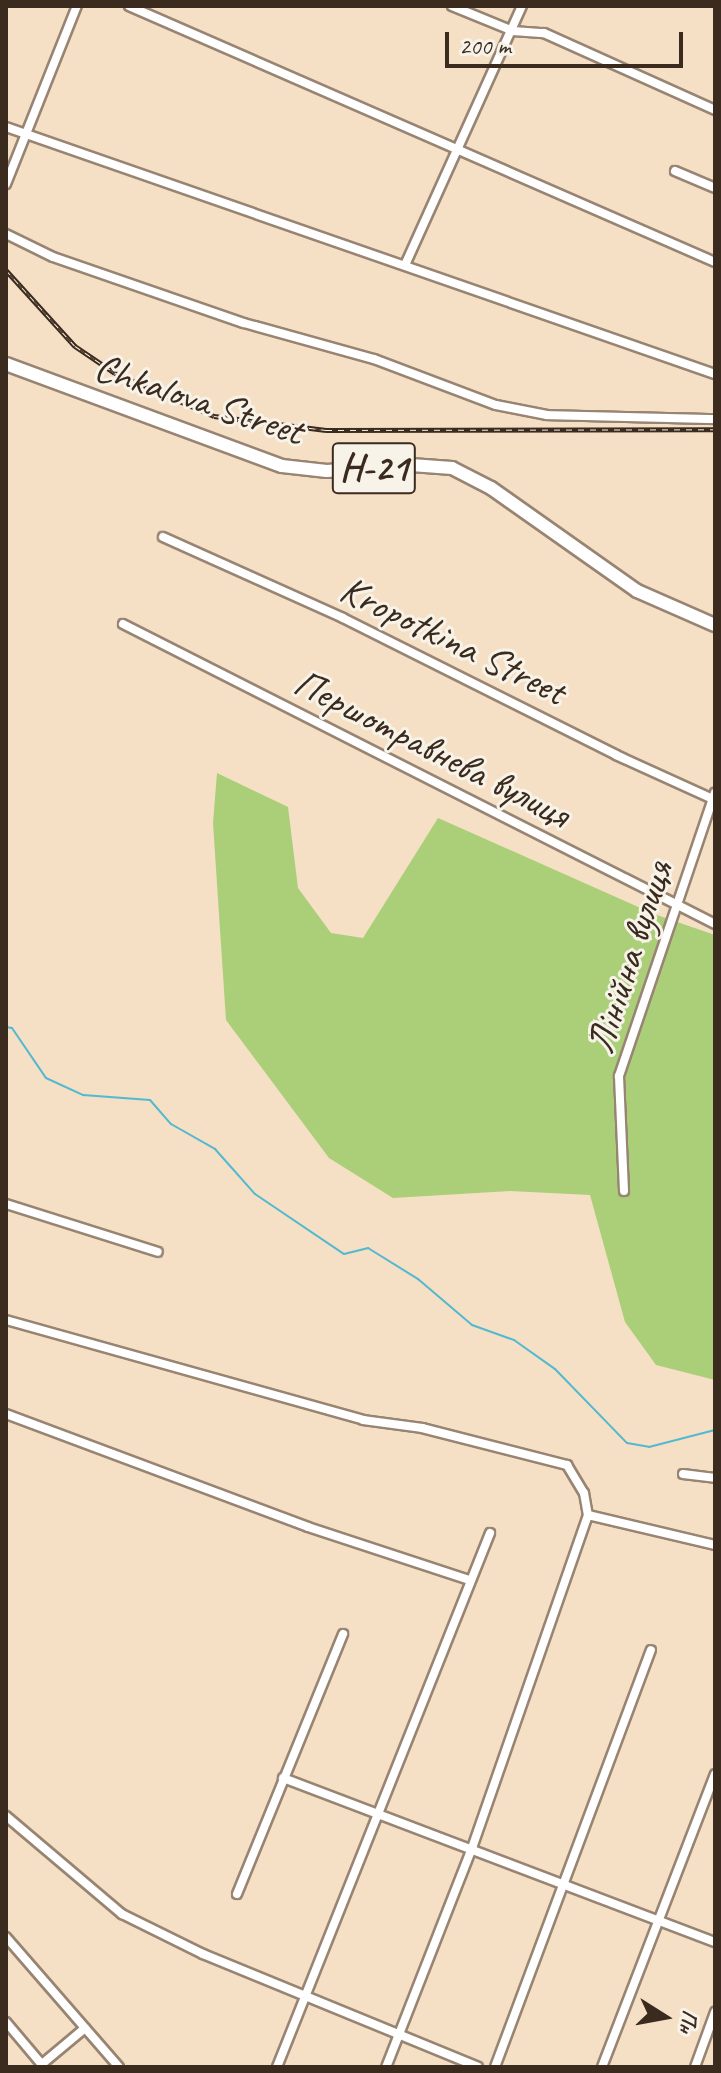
<!DOCTYPE html>
<meta charset="utf-8">
<style>
body{margin:0}
#map{position:relative;width:721px;height:2073px;overflow:hidden;background:#f5dfc5;font-family:Caveat,sans-serif}
div>[style]{position:absolute}
.green>*{inset:0;background:#aacf78}
.stream>*{height:2px;margin:-1px;padding:0 1px;transform-origin:1px;border-radius:1px;background:#52b9d0}
.roads{filter:drop-shadow(2px 0 #988472) drop-shadow(-2px 0 #988472) drop-shadow(0 2px #988472) drop-shadow(0 -2px #988472)}
.minor>*{height:8px;margin:-4px;padding:0 4px;transform-origin:4px;border-radius:4px;background:#fff}
.primary>*{height:12px;margin:-6px;padding:0 6px;transform-origin:6px;border-radius:6px;background:#fff}
.rail>*{height:5px;margin-top:-2.5px;transform-origin:0;background:repeating-linear-gradient(90deg,#f7f3e8 0 6px,#3b2a1e 0 12px);box-sizing:border-box;border-block:2px solid #3b2a1e}
span{translate:-50% -50%;white-space:nowrap;text-align:center;line-height:1.15;-webkit-text-stroke:6px #f7f3e8;paint-order:stroke}
.shield-label span{padding:2px 6px;background:#f7f3e8;border:2px solid;border-radius:6px;-webkit-text-stroke-width:0}
.shield-label{font-size:38px;color:#3b2a1e;font-weight:700}
.street-label{font-size:40px;color:#3b2a1e}
.frame{position:absolute;inset:0;border:8px solid #3b2a1e;pointer-events:none}
.north{position:absolute;left:625px;top:1977px;width:80px;height:80px;-webkit-text-stroke:6px #f7f3e8;paint-order:stroke;rotate:101deg;font-size:22px;font-weight:700;line-height:32px;text-align:center;color:#3b2a1e}
.north::after{content:'';display:block;margin:auto;width:28px;height:36px;background:#3b2a1e;clip-path:polygon(50% 0,100% 100%,50% 72%,0 100%)}
.scale{position:absolute;left:445px;top:32px;width:238px;height:36px;box-sizing:border-box;border:4px solid #3b2a1e;border-top:0;padding-left:10px;font-size:24px;line-height:28px;white-space:nowrap;color:#3b2a1e;-webkit-text-stroke:6px #f7f3e8;paint-order:stroke}
</style>
<div id="map">
<div class="green">
<div style="clip-path:polygon(217px 773px,288px 807px,298px 888px,331px 933px,363px 938px,438px 818px,654px 914px,715px 935px,715px 1380px,656px 1365px,625px 1322px,590px 1195px,510px 1191px,393px 1198px,329px 1158px,226px 1020px,213px 823px)"></div>
</div>
<div class="stream">
<div style="left:6px;top:1027px;width:6px;rotate:9deg"></div>
<div style="left:12px;top:1028px;width:60px;rotate:55.8deg"></div>
<div style="left:46px;top:1078px;width:41px;rotate:24.7deg"></div>
<div style="left:83px;top:1095px;width:67px;rotate:4.3deg"></div>
<div style="left:150px;top:1100px;width:32px;rotate:49deg"></div>
<div style="left:171px;top:1124px;width:51px;rotate:29.6deg"></div>
<div style="left:215px;top:1149px;width:60px;rotate:48.4deg"></div>
<div style="left:255px;top:1194px;width:107px;rotate:34deg"></div>
<div style="left:344px;top:1254px;width:25px;rotate:-14deg"></div>
<div style="left:368px;top:1248px;width:59px;rotate:31.8deg"></div>
<div style="left:418px;top:1279px;width:71px;rotate:40.4deg"></div>
<div style="left:472px;top:1325px;width:45px;rotate:19.7deg"></div>
<div style="left:514px;top:1340px;width:50px;rotate:35.3deg"></div>
<div style="left:555px;top:1369px;width:103px;rotate:45.8deg"></div>
<div style="left:627px;top:1443px;width:22px;rotate:10deg"></div>
<div style="left:649px;top:1447px;width:68px;rotate:-14.4deg"></div>
</div>
<div class="roads">
<div class="minor">
<div style="left:129px;top:6px;width:639px;rotate:23.6deg"></div>
<div style="left:452px;top:6px;width:66px;rotate:22.3deg"></div>
<div style="left:513px;top:31px;width:31px;rotate:4deg"></div>
<div style="left:544px;top:33px;width:188px;rotate:24.2deg"></div>
<div style="left:6px;top:127px;width:751px;rotate:19.21deg"></div>
<div style="left:675px;top:171px;width:43px;rotate:23deg"></div>
<div style="left:6px;top:184px;width:192px;rotate:-68.3deg"></div>
<div style="left:6px;top:234px;width:52px;rotate:26.1deg"></div>
<div style="left:53px;top:257px;width:202px;rotate:19.1deg"></div>
<div style="left:244px;top:323px;width:135px;rotate:15.5deg"></div>
<div style="left:374px;top:359px;width:130px;rotate:20.7deg"></div>
<div style="left:496px;top:405px;width:52px;rotate:11.1deg"></div>
<div style="left:547px;top:415px;width:168px;rotate:1.4deg"></div>
<div style="left:405px;top:265px;width:284px;rotate:-65.7deg"></div>
<div style="left:163px;top:537px;width:197px;rotate:24.2deg"></div>
<div style="left:343px;top:618px;width:305px;rotate:26.6deg"></div>
<div style="left:616px;top:755px;width:109px;rotate:24.4deg"></div>
<div style="left:123px;top:624px;width:664px;rotate:26.87deg"></div>
<div style="left:624px;top:1191px;width:115px;rotate:-92.5deg"></div>
<div style="left:619px;top:1076px;width:299px;rotate:-71.3deg"></div>
<div style="left:6px;top:1204px;width:159px;rotate:17.5deg"></div>
<div style="left:6px;top:1320px;width:371px;rotate:15.6deg"></div>
<div style="left:363px;top:1420px;width:60px;rotate:7.7deg"></div>
<div style="left:422px;top:1428px;width:150px;rotate:14.3deg"></div>
<div style="left:567px;top:1465px;width:33px;rotate:59deg"></div>
<div style="left:584px;top:1493px;width:22px;rotate:80deg"></div>
<div style="left:588px;top:1515px;width:353px;rotate:109.2deg"></div>
<div style="left:472px;top:1848px;width:235px;rotate:111.4deg"></div>
<div style="left:6px;top:1414px;width:322px;rotate:20.5deg"></div>
<div style="left:308px;top:1527px;width:169px;rotate:18.2deg"></div>
<div style="left:683px;top:1474px;width:32px;rotate:7deg"></div>
<div style="left:588px;top:1515px;width:130px;rotate:13.3deg"></div>
<div style="left:283px;top:1778px;width:462px;rotate:20.8deg"></div>
<div style="left:6px;top:1816px;width:152px;rotate:40.2deg"></div>
<div style="left:122px;top:1914px;width:90px;rotate:26.3deg"></div>
<div style="left:203px;top:1954px;width:297px;rotate:22.3deg"></div>
<div style="left:237px;top:1894px;width:281px;rotate:-67.8deg"></div>
<div style="left:6px;top:1937px;width:172px;rotate:49deg"></div>
<div style="left:6px;top:2022px;width:59px;rotate:49.8deg"></div>
<div style="left:42px;top:2064px;width:56px;rotate:-39.9deg"></div>
<div style="left:277px;top:2067px;width:575px;rotate:-68.25deg"></div>
<div style="left:495px;top:2067px;width:445px;rotate:-69.5deg"></div>
<div style="left:602px;top:2067px;width:314px;rotate:-68.9deg"></div>
<div style="left:695px;top:2067px;width:59px;rotate:-70deg"></div>
</div>
<div class="primary">
<div style="left:6px;top:364px;width:294px;rotate:20.3deg"></div>
<div style="left:282px;top:466px;width:45px;rotate:6.3deg"></div>
<div style="left:327px;top:471px;width:84px;rotate:-4.1deg"></div>
<div style="left:411px;top:465px;width:41px;rotate:4.2deg"></div>
<div style="left:452px;top:468px;width:44px;rotate:27.1deg"></div>
<div style="left:491px;top:488px;width:179px;rotate:35.2deg"></div>
<div style="left:637px;top:591px;width:85px;rotate:23.6deg"></div>
</div>
</div>
<div class="rail">
<div style="left:6px;top:270px;width:103px;rotate:47.8deg"></div>
<div style="left:75px;top:346px;width:48px;rotate:34deg"></div>
<div style="left:115px;top:373px;width:108px;rotate:23.5deg"></div>
<div style="left:214px;top:416px;width:113px;rotate:7.1deg"></div>
<div style="left:326px;top:430px;width:389px;rotate:-0.1deg"></div>
</div>
<div class="shield-label">
<span style="left:374px;top:468px">Н-21</span>
</div>
<div class="street-label">
<span style="left:199px;top:399px;rotate:18deg">Chkalova Street</span>
<span style="left:453px;top:640px;rotate:26deg">Kropotkina Street</span>
<span style="left:432px;top:748px;rotate:27deg">Першотравнева вулиця</span>
<span style="left:629px;top:957px;rotate:-72deg">Лінійна вулиця</span>
</div>
<div class="frame"></div>
<div class="north">Пн</div>
<div class="scale">200 m</div>
</div>
